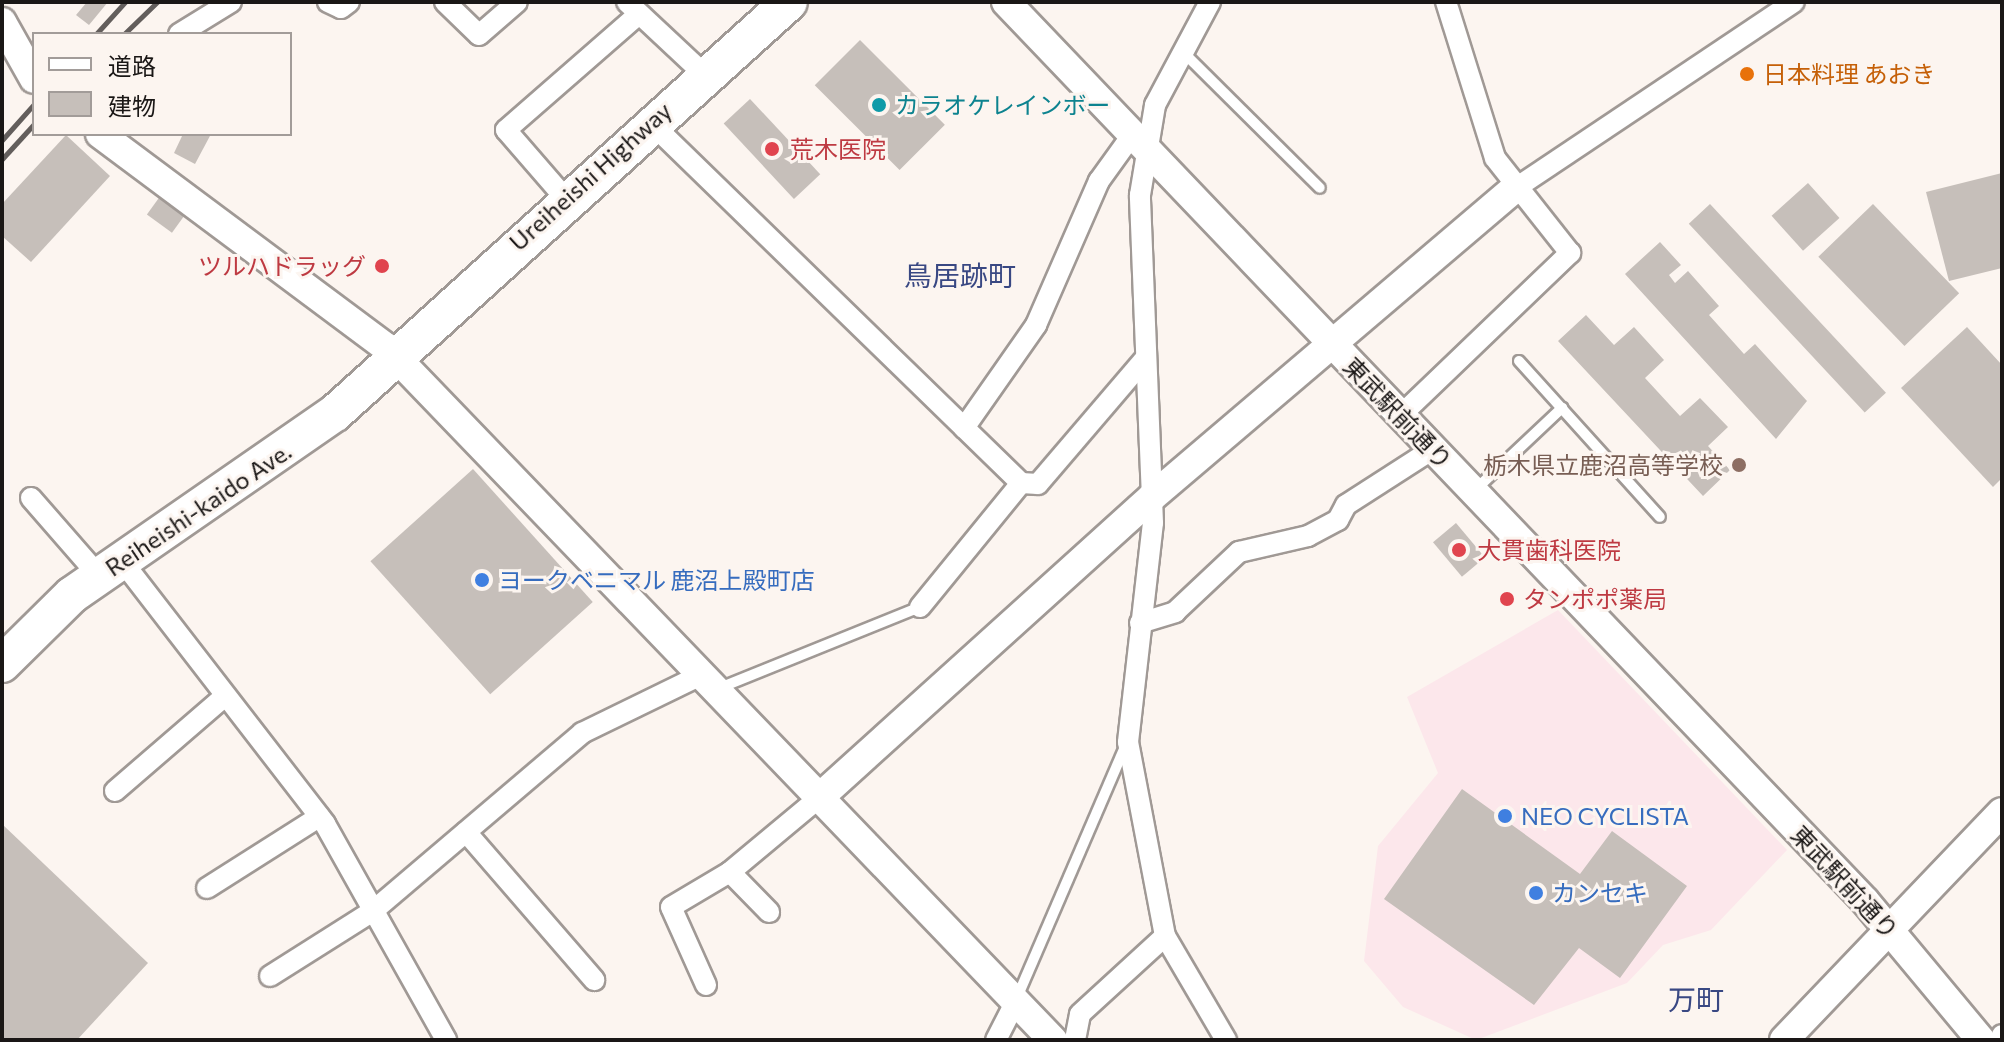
<!DOCTYPE html>
<meta charset="utf-8">
<style>
body{margin:0}
#map{position:relative;width:2004px;height:1042px;overflow:hidden;background:#fcf5f0;font-family:Commissioner,"Noto Sans JP",sans-serif}
div>[style]{position:absolute}
.commercial>*{inset:0;background:#fce7eb}
.building>*{inset:0;background:#c6bfba;transform-origin:0 0}
.roads{filter:drop-shadow(2px 0 #a09995) drop-shadow(-2px 0 #a09995) drop-shadow(0 2px #a09995) drop-shadow(0 -2px #a09995)}
.lane>*{height:10px;margin:-5px;padding:0 5px;transform-origin:5px;border-radius:5px;background:#fff}
.street>*{height:20px;margin:-10px;padding:0 10px;transform-origin:10px;border-radius:10px;background:#fff}
.secondary>*{height:28px;margin:-14px;padding:0 14px;transform-origin:14px;border-radius:14px;background:#fff}
.highway>*{height:36px;margin:-18px;padding:0 18px;transform-origin:18px;border-radius:18px;background:#fff}
.rail>*{height:5px;margin:-2.5px;padding:0 2.5px;transform-origin:2.5px;border-radius:2.5px;background:#635e5c}
.dots>*{width:22px;height:22px;translate:-50% -50%;box-sizing:border-box;border:4px solid #fcf5f0;border-radius:50%}
span{translate:-50% -50%;white-space:nowrap;text-align:center;line-height:1.15;-webkit-text-stroke:6px #fcf5f0;paint-order:stroke}
.food-label{font-size:24px;color:#c56008}
.left{translate:0 -50%;text-align:left}
.culture-label{font-size:24px;color:#0d838f}
.health-label{font-size:24px;color:#be3a42}
.right{translate:-100% -50%;text-align:right}
.street-label{font-size:24px;color:#1a1716}
.education-label{font-size:24px;color:#785e54}
.shop-label{font-size:24px;color:#366cbe}
.quarter-label{font-size:28px;color:#394883}
.frame{position:absolute;inset:0;border:4px solid #1a1716;pointer-events:none}
.legend{position:absolute;left:32px;top:32px;width:260px;height:104px;box-sizing:border-box;background:#fcf5f0;border:2px solid #a29c99;margin:0;padding:10px 14px;list-style:none;font-size:24px;color:#1a1716}
.legend li{display:flex;align-items:center;gap:16px;height:40px}
.legend b{width:40px;border:2px solid #a29c99}
</style>
<div id="map">
<div class="commercial">
<div style="clip-path:polygon(1558px 610px,1787px 850px,1711px 930px,1663px 945px,1627px 983px,1476px 1040px,1403px 1007px,1364px 961px,1378px 846px,1438px 773px,1407px 697px)"></div>
</div>
<div class="building">
<div style="clip-path:polygon(87px 2px,108px 2px,89px 25px,76px 15px)"></div>
<div style="left:860px;top:40px;width:120px;height:64px;rotate:45deg"></div>
<div style="left:750px;top:99px;width:103px;height:36px;rotate:47deg"></div>
<div style="clip-path:polygon(183px 134px,211px 134px,195px 164px,174px 153px)"></div>
<div style="clip-path:polygon(66px 135px,110px 176px,31px 262px,2px 236px,2px 204px)"></div>
<div style="clip-path:polygon(2002px 173px,2002px 268px,1949px 281px,1926px 192px)"></div>
<div style="left:1808px;top:183px;width:47px;height:49px;rotate:48deg"></div>
<div style="left:161px;top:195px;width:31px;height:24px;rotate:36deg"></div>
<div style="left:1710px;top:204px;width:258px;height:29px;rotate:47deg"></div>
<div style="left:1873px;top:204px;width:124px;height:76px;rotate:46deg"></div>
<div style="clip-path:polygon(1660px 242px,1681px 265px,1669px 275px,1675px 283px,1688px 271px,1719px 306px,1709px 315px,1744px 354px,1755px 344px,1807px 401px,1776px 439px,1625px 274px)"></div>
<div style="clip-path:polygon(1586px 315px,1614px 345px,1634px 327px,1664px 360px,1645px 378px,1680px 416px,1700px 398px,1728px 427px,1708px 446px,1730px 470px,1703px 496px,1558px 341px)"></div>
<div style="clip-path:polygon(1967px 327px,2002px 365px,2002px 478px,1993px 487px,1901px 388px)"></div>
<div style="left:473px;top:469px;width:179px;height:138px;rotate:48deg"></div>
<div style="left:1456px;top:523px;width:45px;height:30px;rotate:50deg"></div>
<div style="clip-path:polygon(1462px 789px,1580px 874px,1612px 831px,1687px 886px,1620px 978px,1579px 948px,1534px 1005px,1384px 899px)"></div>
<div style="clip-path:polygon(2px 824px,148px 963px,77px 1040px,2px 1040px)"></div>
</div>
<div class="roads">
<div class="lane">
<div style="left:1182px;top:51px;width:194px;rotate:44.8deg"></div>
<div style="left:1519px;top:361px;width:210px;rotate:47.9deg"></div>
<div style="left:1475px;top:490px;width:120px;rotate:-43.3deg"></div>
<div style="left:717px;top:689px;width:219px;rotate:-22deg"></div>
<div style="left:1016px;top:1000px;width:275px;rotate:-66.7deg"></div>
</div>
<div class="street">
<div style="left:328px;top:2px;width:14px;rotate:25deg"></div>
<div style="left:341px;top:8px;width:10px;rotate:-37deg"></div>
<div style="left:445px;top:2px;width:47px;rotate:44.1deg"></div>
<div style="left:479px;top:35px;width:50px;rotate:-41deg"></div>
<div style="left:627px;top:2px;width:105px;rotate:43.1deg"></div>
<div style="left:179px;top:34px;width:61px;rotate:-31.6deg"></div>
<div style="left:650px;top:122px;width:518px;rotate:44.22deg"></div>
<div style="left:1513px;top:190px;width:338px;rotate:-33.8deg"></div>
<div style="left:565px;top:198px;width:90px;rotate:-130.9deg"></div>
<div style="left:506px;top:130px;width:176px;rotate:-41.1deg"></div>
<div style="left:1400px;top:416px;width:236px;rotate:-43.8deg"></div>
<div style="left:1570px;top:253px;width:121px;rotate:-128.3deg"></div>
<div style="left:1495px;top:158px;width:164px;rotate:-107.4deg"></div>
<div style="left:964px;top:428px;width:126px;rotate:-55deg"></div>
<div style="left:1036px;top:325px;width:157px;rotate:-66.4deg"></div>
<div style="left:1099px;top:181px;width:57px;rotate:-54.3deg"></div>
<div style="left:31px;top:498px;width:103px;rotate:48.9deg"></div>
<div style="left:122px;top:561px;width:332px;rotate:52.3deg"></div>
<div style="left:325px;top:824px;width:248px;rotate:60.7deg"></div>
<div style="left:920px;top:607px;width:160px;rotate:-50.8deg"></div>
<div style="left:1021px;top:483px;width:17px;rotate:3deg"></div>
<div style="left:1038px;top:484px;width:163px;rotate:-49.5deg"></div>
<div style="left:1140px;top:623px;width:37px;rotate:-17deg"></div>
<div style="left:1175px;top:612px;width:88px;rotate:-43.2deg"></div>
<div style="left:1239px;top:552px;width:71px;rotate:-13.1deg"></div>
<div style="left:1308px;top:536px;width:34px;rotate:-28deg"></div>
<div style="left:1338px;top:520px;width:17px;rotate:-62deg"></div>
<div style="left:1346px;top:505px;width:103px;rotate:-32.8deg"></div>
<div style="left:115px;top:791px;width:145px;rotate:-40.8deg"></div>
<div style="left:466px;top:832px;width:196px;rotate:49.1deg"></div>
<div style="left:730px;top:872px;width:56px;rotate:45.7deg"></div>
<div style="left:207px;top:888px;width:133px;rotate:-32.4deg"></div>
<div style="left:1165px;top:936px;width:121px;rotate:59.6deg"></div>
<div style="left:270px;top:976px;width:122px;rotate:-32.3deg"></div>
<div style="left:373px;top:911px;width:275px;rotate:-40.4deg"></div>
<div style="left:582px;top:733px;width:135px;rotate:-26deg"></div>
<div style="left:706px;top:985px;width:85px;rotate:-114.2deg"></div>
<div style="left:671px;top:907px;width:69px;rotate:-30.7deg"></div>
<div style="left:730px;top:872px;width:117px;rotate:-39.8deg"></div>
<div style="left:2002px;top:1036px;width:1px;rotate:-90deg"></div>
<div style="left:996px;top:1040px;width:44px;rotate:-62.9deg"></div>
<div style="left:1075px;top:1040px;width:26px;rotate:-79deg"></div>
<div style="left:1080px;top:1014px;width:115px;rotate:-42.5deg"></div>
<div style="left:1165px;top:936px;width:197px;rotate:-100.8deg"></div>
<div style="left:1128px;top:742px;width:220px;rotate:-83.5deg"></div>
<div style="left:1153px;top:523px;width:328px;rotate:-92.3deg"></div>
<div style="left:1140px;top:195px;width:91px;rotate:-80.5deg"></div>
<div style="left:1155px;top:105px;width:117px;rotate:-61.9deg"></div>
</div>
<div class="secondary">
<div style="left:1006px;top:2px;width:1243px;rotate:46.3deg"></div>
<div style="left:1865px;top:901px;width:181px;rotate:50.2deg"></div>
<div style="left:2px;top:22px;width:65px;rotate:60.7deg"></div>
<div style="left:100px;top:134px;width:357px;rotate:36.7deg"></div>
<div style="left:386px;top:347px;width:962px;rotate:46.1deg"></div>
<div style="left:820px;top:797px;width:447px;rotate:-42.1deg"></div>
<div style="left:1152px;top:497px;width:474px;rotate:-40.4deg"></div>
<div style="left:1784px;top:1040px;width:315px;rotate:-46.3deg"></div>
</div>
<div class="highway">
<div style="left:2px;top:664px;width:98px;rotate:-44.6deg"></div>
<div style="left:72px;top:595px;width:320px;rotate:-34.7deg"></div>
<div style="left:335px;top:413px;width:612px;rotate:-42.15deg"></div>
</div>
</div>
<div class="rail">
<div style="left:96px;top:34px;width:43px;rotate:-47.8deg"></div>
<div style="left:124px;top:34px;width:46px;rotate:-44.1deg"></div>
<div style="left:2px;top:140px;width:48px;rotate:-48.4deg"></div>
<div style="left:2px;top:159px;width:47px;rotate:-47.6deg"></div>
</div>
<div class="dots">
<div style="left:1747px;top:74px;background:#e8710a"></div>
<div style="left:879px;top:105px;background:#0f9aa8"></div>
<div style="left:772px;top:149px;background:#e0444e"></div>
<div style="left:382px;top:266px;background:#e0444e"></div>
<div style="left:1739px;top:465px;background:#8d6e63"></div>
<div style="left:1459px;top:550px;background:#e0444e"></div>
<div style="left:482px;top:580px;background:#3f7fe0"></div>
<div style="left:1507px;top:599px;background:#e0444e"></div>
<div style="left:1505px;top:816px;background:#3f7fe0"></div>
<div style="left:1536px;top:893px;background:#3f7fe0"></div>
</div>
<div class="food-label">
<span class="left" style="left:1763px;top:74px">日本料理 あおき</span>
</div>
<div class="culture-label">
<span class="left" style="left:895px;top:105px">カラオケレインボー</span>
</div>
<div class="health-label">
<span class="left" style="left:790px;top:149px">荒木医院</span>
<span class="right" style="left:366px;top:266px">ツルハドラッグ</span>
<span class="left" style="left:1477px;top:550px">大貫歯科医院</span>
<span class="left" style="left:1523px;top:599px">タンポポ薬局</span>
</div>
<div class="street-label">
<span style="left:590px;top:176px;rotate:-42deg">Ureiheishi Highway</span>
<span style="left:1398px;top:413px;rotate:46deg">東武駅前通り</span>
<span style="left:198px;top:509px;rotate:-34deg">Reiheishi-kaido Ave.</span>
<span style="left:1845px;top:882px;rotate:47deg">東武駅前通り</span>
</div>
<div class="education-label">
<span class="right" style="left:1723px;top:465px">栃木県立鹿沼高等学校</span>
</div>
<div class="shop-label">
<span class="left" style="left:498px;top:580px">ヨークベニマル 鹿沼上殿町店</span>
<span class="left" style="left:1521px;top:816px">NEO CYCLISTA</span>
<span class="left" style="left:1552px;top:893px">カンセキ</span>
</div>
<div class="quarter-label">
<span style="left:960px;top:275px">鳥居跡町</span>
<span style="left:1696px;top:999px">万町</span>
</div>
<div class="frame"></div>
<ul class="legend">
<li><b style="height:10px;background:#fff"></b>道路</li>
<li><b style="height:22px;background:#c6bfba"></b>建物</li>
</ul>
</div>
